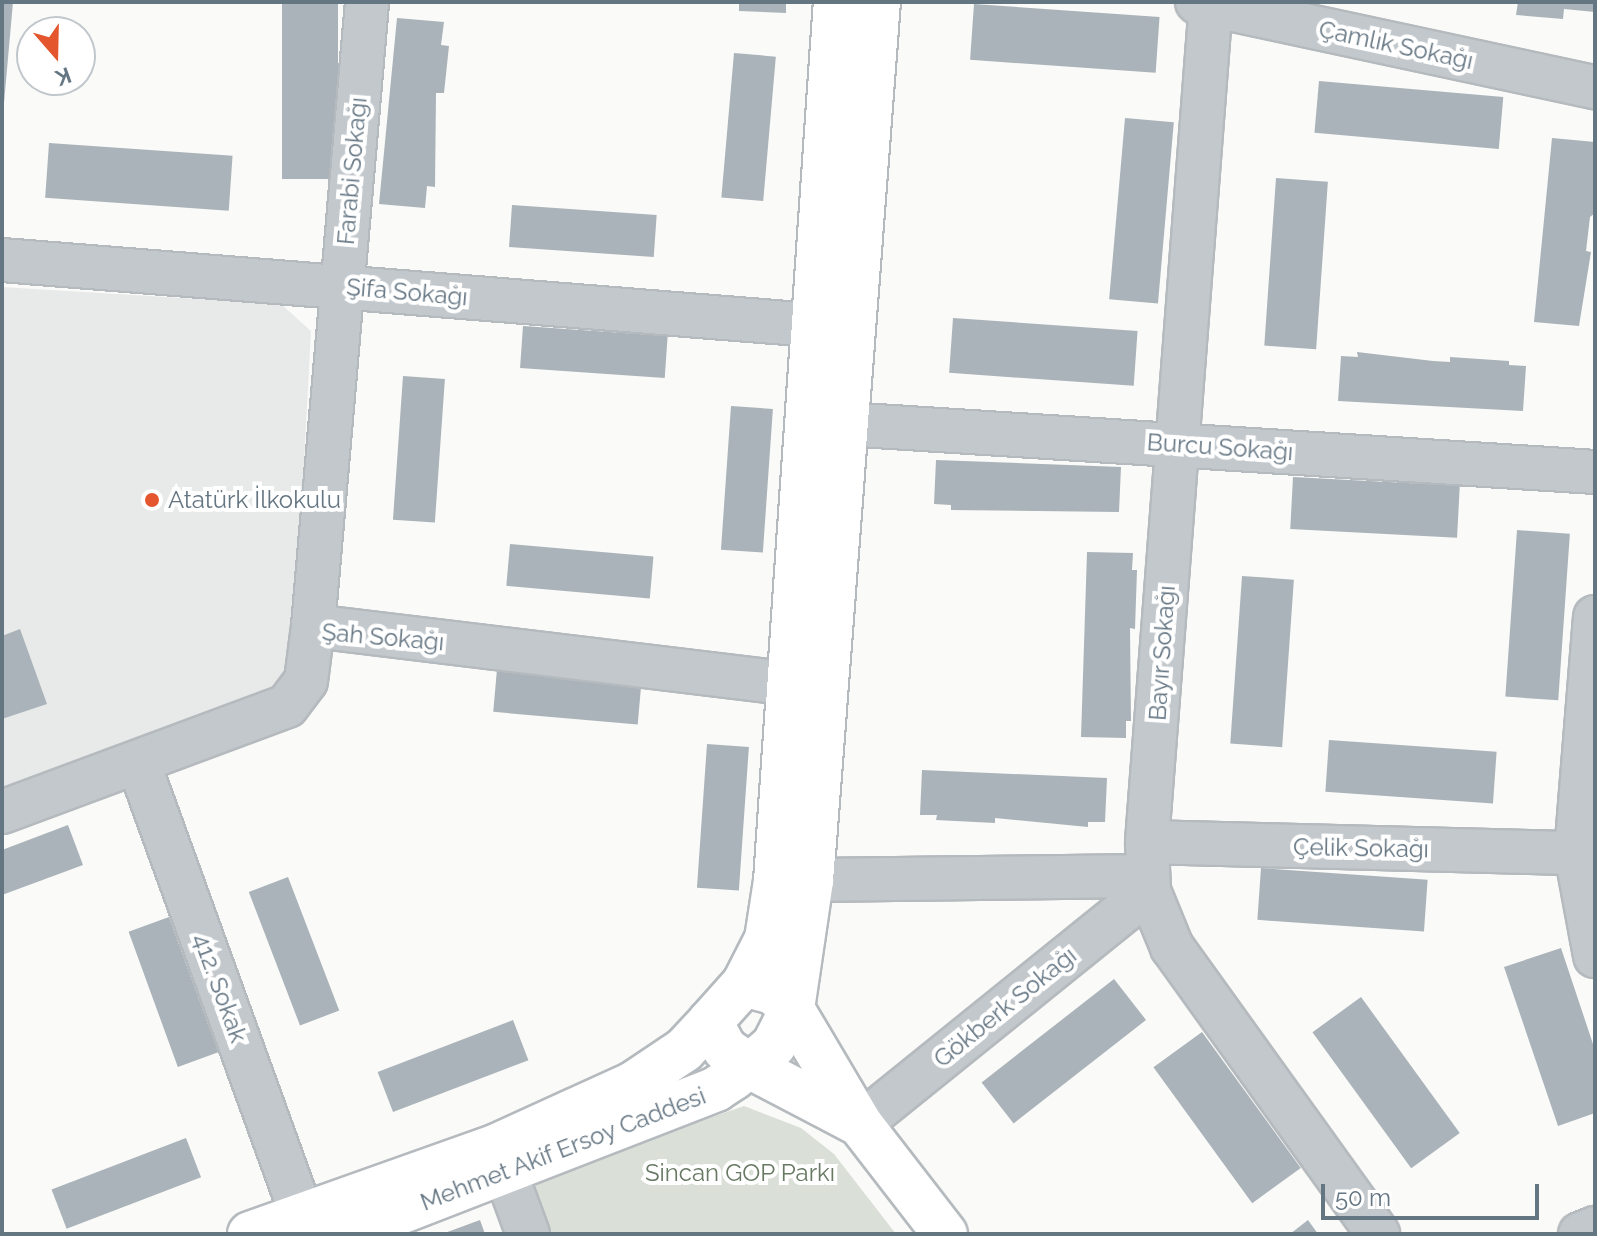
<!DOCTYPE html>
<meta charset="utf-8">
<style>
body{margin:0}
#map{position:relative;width:1597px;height:1236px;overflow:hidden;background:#fafaf8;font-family:Raleway,sans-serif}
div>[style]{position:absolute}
.built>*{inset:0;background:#e8e9e9}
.green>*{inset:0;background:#dadfd7}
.building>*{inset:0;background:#aab3b9;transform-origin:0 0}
.roads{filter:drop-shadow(2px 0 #b5babe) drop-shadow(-2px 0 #b5babe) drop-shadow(0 2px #b5babe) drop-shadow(0 -2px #b5babe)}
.minor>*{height:42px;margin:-21px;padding:0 21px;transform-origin:21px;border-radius:21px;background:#c3c8cc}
.major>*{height:44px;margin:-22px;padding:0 22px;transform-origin:22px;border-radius:22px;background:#fff}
.dots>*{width:22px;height:22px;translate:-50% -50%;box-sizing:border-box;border:4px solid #fff;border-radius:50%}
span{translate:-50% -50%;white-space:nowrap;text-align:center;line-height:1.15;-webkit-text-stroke:8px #fff;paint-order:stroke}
.street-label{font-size:24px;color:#657683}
.poi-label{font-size:24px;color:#657683}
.left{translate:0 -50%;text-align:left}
.park-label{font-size:24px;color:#687a64}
.frame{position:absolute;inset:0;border:4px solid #657683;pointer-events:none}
.north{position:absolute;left:16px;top:16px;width:80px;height:80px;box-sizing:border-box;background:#fff;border:2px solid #c1c8cd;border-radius:50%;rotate:160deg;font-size:22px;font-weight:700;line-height:32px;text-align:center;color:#657683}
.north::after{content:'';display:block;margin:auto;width:28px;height:36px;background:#e4572e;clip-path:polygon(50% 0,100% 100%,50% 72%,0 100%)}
.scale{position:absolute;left:1321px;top:1184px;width:218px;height:36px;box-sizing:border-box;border:4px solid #657683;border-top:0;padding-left:10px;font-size:24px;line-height:28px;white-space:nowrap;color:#657683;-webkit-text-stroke:6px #fff;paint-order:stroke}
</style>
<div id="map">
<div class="built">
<div style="clip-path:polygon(2px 287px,281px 304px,311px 331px,293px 669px,274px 691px,2px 790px)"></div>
</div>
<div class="green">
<div style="clip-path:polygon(744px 1106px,801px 1128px,834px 1154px,896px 1234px,552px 1234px,533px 1179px)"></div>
</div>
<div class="building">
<div style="clip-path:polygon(2px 2px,13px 2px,4px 103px,2px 103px)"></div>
<div style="left:282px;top:2px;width:56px;height:177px"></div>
<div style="clip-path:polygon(739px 2px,786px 2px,786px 13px,739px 11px)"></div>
<div style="clip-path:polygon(1518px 2px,1595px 2px,1595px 12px,1564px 9px,1563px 19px,1516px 15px)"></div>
<div style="left:974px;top:4px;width:186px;height:56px;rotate:4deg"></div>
<div style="clip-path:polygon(397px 18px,444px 22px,441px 45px,449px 46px,444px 93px,436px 93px,435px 187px,427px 186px,425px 208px,379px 204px)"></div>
<div style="left:734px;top:53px;width:42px;height:145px;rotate:5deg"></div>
<div style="left:1319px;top:81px;width:185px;height:52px;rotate:5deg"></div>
<div style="left:1125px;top:118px;width:49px;height:182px;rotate:5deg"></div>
<div style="clip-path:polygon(1552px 138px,1595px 142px,1595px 213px,1590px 217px,1586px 251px,1591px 252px,1579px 326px,1534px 322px)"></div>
<div style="left:49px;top:143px;width:184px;height:55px;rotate:4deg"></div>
<div style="left:1276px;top:178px;width:52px;height:168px;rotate:4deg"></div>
<div style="left:512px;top:205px;width:145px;height:42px;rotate:4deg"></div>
<div style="left:953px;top:318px;width:185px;height:55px;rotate:4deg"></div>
<div style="left:523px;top:326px;width:145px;height:42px;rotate:4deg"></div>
<div style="clip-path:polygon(1357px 352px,1433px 361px,1450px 362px,1450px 357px,1509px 361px,1509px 365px,1526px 366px,1523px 411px,1338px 401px,1341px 356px,1358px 357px)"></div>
<div style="left:403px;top:376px;width:42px;height:144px;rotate:4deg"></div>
<div style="left:731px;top:406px;width:42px;height:144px;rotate:4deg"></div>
<div style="clip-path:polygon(936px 460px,1121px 467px,1119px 512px,951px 510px,951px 505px,934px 504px)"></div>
<div style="left:1293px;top:477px;width:167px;height:52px;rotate:3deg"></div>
<div style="left:1517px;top:530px;width:53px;height:167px;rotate:4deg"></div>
<div style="left:510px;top:544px;width:144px;height:42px;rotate:5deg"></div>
<div style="clip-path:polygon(1087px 552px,1133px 553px,1132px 570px,1137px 570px,1135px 629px,1130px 628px,1131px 721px,1126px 721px,1126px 738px,1081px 737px)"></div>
<div style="left:1242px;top:576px;width:52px;height:168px;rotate:4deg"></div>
<div style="clip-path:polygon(20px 629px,47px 704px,2px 719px,2px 636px)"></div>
<div style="left:497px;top:669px;width:145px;height:43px;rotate:5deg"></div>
<div style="left:1329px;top:740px;width:168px;height:52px;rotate:4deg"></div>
<div style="left:707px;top:744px;width:42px;height:144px;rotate:4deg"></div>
<div style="clip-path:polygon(922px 770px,1107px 778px,1105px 822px,1088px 822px,1088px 827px,995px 818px,995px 823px,936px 820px,937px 815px,920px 815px)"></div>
<div style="clip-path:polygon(68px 825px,83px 865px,2px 895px,2px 850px)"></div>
<div style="left:1261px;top:868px;width:167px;height:52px;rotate:4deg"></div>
<div style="left:288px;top:877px;width:143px;height:42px;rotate:69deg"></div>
<div style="left:169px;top:917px;width:144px;height:43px;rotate:70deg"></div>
<div style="clip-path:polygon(1561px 948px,1595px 1050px,1595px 1113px,1558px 1126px,1504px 967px)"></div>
<div style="left:1114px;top:979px;width:52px;height:168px;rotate:52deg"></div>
<div style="left:1361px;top:997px;width:168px;height:60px;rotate:54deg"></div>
<div style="left:513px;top:1020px;width:43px;height:145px;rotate:69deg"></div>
<div style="left:1202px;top:1032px;width:168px;height:60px;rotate:54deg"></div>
<div style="left:186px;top:1138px;width:42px;height:144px;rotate:69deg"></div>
<div style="clip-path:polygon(480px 1220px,485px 1234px,442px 1234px)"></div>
<div style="clip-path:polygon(1308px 1220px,1318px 1234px,1290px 1234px)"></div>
</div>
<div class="roads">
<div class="minor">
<div style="left:1197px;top:2px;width:407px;rotate:12.1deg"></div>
<div style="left:1211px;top:2px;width:842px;rotate:94.36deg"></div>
<div style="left:1147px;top:842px;width:49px;rotate:87.7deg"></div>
<div style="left:1149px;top:891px;width:61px;rotate:67.7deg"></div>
<div style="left:1172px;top:947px;width:353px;rotate:54.3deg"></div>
<div style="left:2px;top:260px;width:813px;rotate:4.59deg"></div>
<div style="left:845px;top:424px;width:752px;rotate:3.66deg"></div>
<div style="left:1595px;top:617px;width:237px;rotate:94.6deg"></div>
<div style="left:1576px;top:853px;width:105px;rotate:79.5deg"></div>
<div style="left:313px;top:626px;width:626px;rotate:-85.05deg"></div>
<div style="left:138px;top:762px;width:482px;rotate:70.1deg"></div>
<div style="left:2px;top:812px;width:304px;rotate:-20.4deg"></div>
<div style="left:287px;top:706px;width:31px;rotate:-53deg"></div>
<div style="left:306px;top:681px;width:55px;rotate:-82.7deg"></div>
<div style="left:313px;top:626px;width:480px;rotate:6.9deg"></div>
<div style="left:1147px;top:842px;width:429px;rotate:1.5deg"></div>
<div style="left:811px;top:880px;width:336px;rotate:-0.7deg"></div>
<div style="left:860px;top:1124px;width:371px;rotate:-38.9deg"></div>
<div style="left:506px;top:1174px;width:64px;rotate:69.9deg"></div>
<div style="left:1580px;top:1234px;width:16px;rotate:-22deg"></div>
</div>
<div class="major">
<div style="left:744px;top:984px;width:51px;rotate:-62.9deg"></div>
<div style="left:767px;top:939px;width:59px;rotate:-81.2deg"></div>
<div style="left:776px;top:881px;width:881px;rotate:-86.1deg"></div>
<div style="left:860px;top:1124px;width:139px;rotate:52.3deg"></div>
<div style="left:250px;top:1234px;width:262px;rotate:-19.6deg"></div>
<div style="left:497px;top:1146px;width:149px;rotate:-24.5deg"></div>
<div style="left:633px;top:1084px;width:61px;rotate:-33.7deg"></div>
<div style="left:684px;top:1050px;width:38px;rotate:-47deg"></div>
<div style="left:343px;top:1234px;width:400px;rotate:-21.2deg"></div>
<div style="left:716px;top:1089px;width:20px;rotate:-33deg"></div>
<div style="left:733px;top:1078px;width:20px;rotate:-37deg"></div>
<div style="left:749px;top:1066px;width:21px;rotate:-39deg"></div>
<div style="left:765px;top:1053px;width:12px;rotate:-42deg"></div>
<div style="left:774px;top:1045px;width:40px;rotate:-63.4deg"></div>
<div style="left:792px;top:1009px;width:25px;rotate:-138deg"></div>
<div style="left:773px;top:992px;width:30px;rotate:-165deg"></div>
<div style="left:744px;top:984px;width:51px;rotate:131.8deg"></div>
<div style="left:710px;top:1022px;width:31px;rotate:61deg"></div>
<div style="left:725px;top:1049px;width:29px;rotate:35deg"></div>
<div style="left:749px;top:1066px;width:125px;rotate:27.6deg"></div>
<div style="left:860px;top:1124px;width:134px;rotate:-120.6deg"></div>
<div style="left:792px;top:1009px;width:130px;rotate:-81.6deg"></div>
<div style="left:811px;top:880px;width:881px;rotate:-85.64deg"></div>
</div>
</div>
<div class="dots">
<div style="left:152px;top:500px;background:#e4572e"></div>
</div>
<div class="street-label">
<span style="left:1396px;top:45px;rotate:12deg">Çamlık Sokağı</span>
<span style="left:352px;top:171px;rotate:-85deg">Farabi Sokağı</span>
<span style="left:407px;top:292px;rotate:5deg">Şifa Sokağı</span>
<span style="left:1220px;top:447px;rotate:4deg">Burcu Sokağı</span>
<span style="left:383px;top:637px;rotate:5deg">Şah Sokağı</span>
<span style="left:1162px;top:653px;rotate:-86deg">Bayır Sokağı</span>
<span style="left:1361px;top:848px;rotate:1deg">Çelik Sokağı</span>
<span style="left:220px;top:988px;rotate:70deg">412. Sokak</span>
<span style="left:1005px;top:1007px;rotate:-39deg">Gökberk Sokağı</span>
<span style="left:563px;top:1149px;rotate:-21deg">Mehmet Akif Ersoy Caddesi</span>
</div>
<div class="poi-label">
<span class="left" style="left:168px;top:500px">Atatürk İlkokulu</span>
</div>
<div class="park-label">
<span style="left:740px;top:1173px">Sincan GOP Parkı</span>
</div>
<div class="frame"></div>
<div class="north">K</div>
<div class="scale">50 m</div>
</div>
